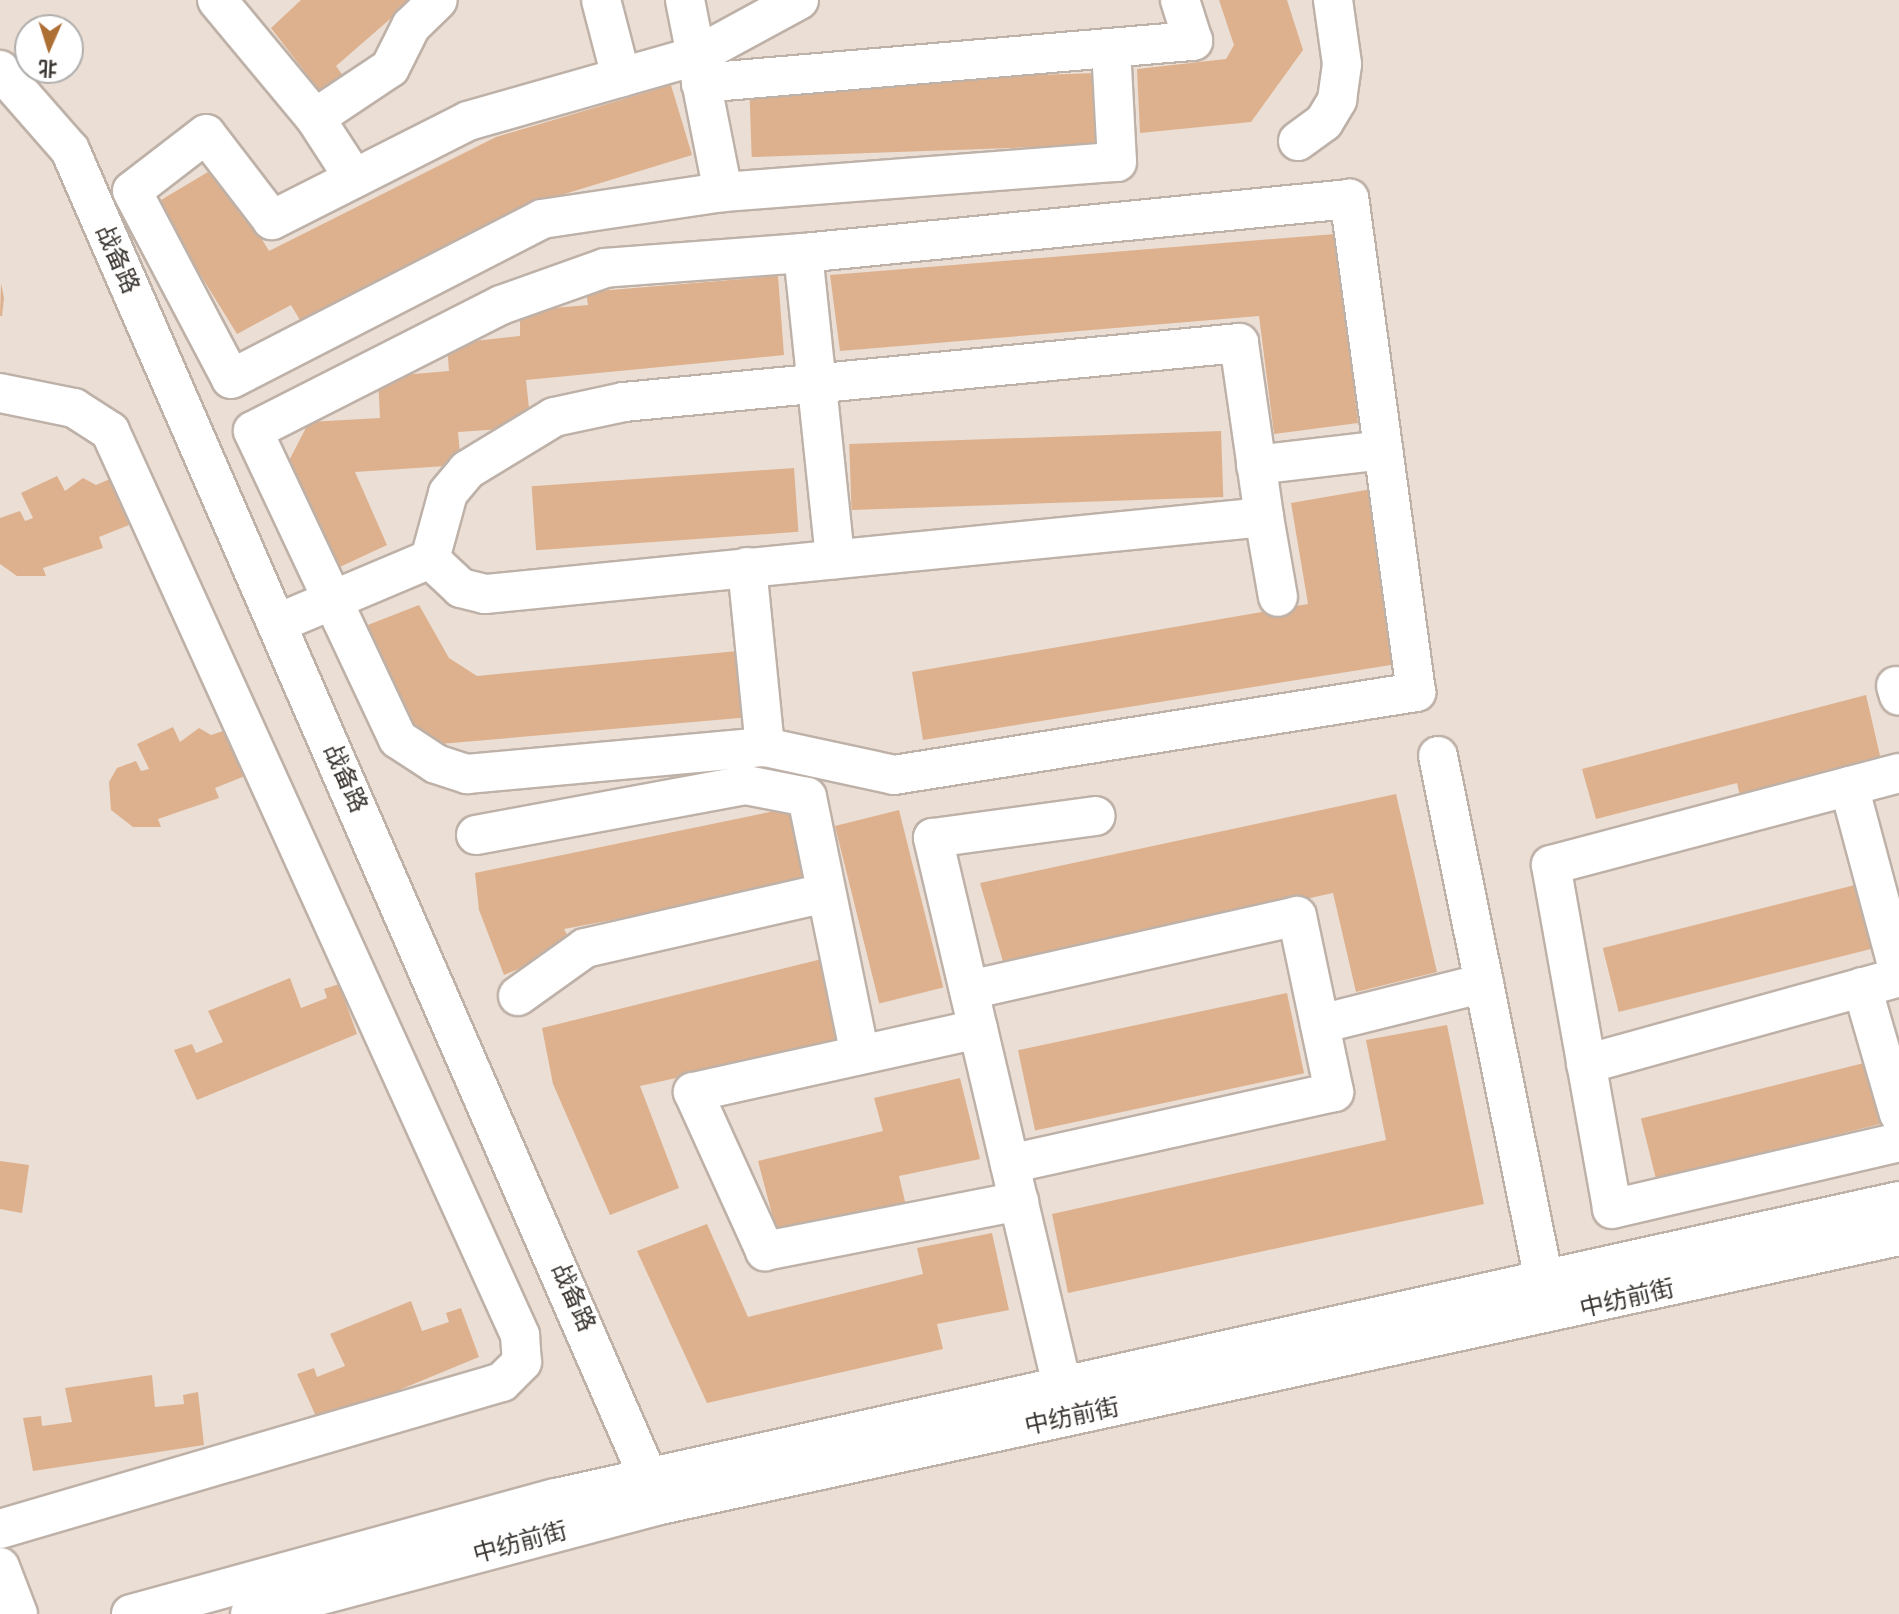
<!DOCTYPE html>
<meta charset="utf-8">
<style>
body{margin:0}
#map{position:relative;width:1899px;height:1614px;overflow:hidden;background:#ebded4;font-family:Cabin,"Noto Sans SC",sans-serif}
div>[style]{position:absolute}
.building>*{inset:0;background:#ddb18e;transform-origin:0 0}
.roads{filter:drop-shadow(2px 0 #beb1a8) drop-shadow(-2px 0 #beb1a8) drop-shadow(0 2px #beb1a8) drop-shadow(0 -2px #beb1a8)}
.minor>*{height:38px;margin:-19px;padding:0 19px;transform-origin:19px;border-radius:19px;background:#fff}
span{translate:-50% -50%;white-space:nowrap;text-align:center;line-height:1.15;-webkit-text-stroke:6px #fff;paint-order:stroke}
.street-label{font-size:24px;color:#393430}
.north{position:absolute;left:14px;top:14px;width:70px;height:70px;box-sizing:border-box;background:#fff;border:2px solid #b0aeac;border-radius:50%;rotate:183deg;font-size:19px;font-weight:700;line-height:28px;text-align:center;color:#393430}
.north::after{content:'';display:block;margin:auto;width:24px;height:32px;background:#ae6f35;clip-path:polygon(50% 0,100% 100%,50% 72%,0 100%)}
</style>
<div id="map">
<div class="building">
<div style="clip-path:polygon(301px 0,412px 0,336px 66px,350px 85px,328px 102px,271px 28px)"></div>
<div style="clip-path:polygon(1219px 0,1287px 0,1303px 50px,1251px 122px,1140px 133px,1137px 69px,1226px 59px,1234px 45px)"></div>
<div style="left:1096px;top:73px;width:72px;height:347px;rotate:88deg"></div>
<div style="clip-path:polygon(671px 85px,692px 155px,522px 207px,303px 325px,291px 305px,237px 334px,156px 203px,218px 166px,269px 251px,496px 137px)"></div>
<div style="clip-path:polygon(1335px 234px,1358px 423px,1274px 434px,1259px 316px,840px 351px,830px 275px)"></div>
<div style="clip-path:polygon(778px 276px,784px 355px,526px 380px,531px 427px,458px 432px,461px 465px,355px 472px,387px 545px,329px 572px,280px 478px,309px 422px,380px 418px,378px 377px,449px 371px,447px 344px,520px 336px,520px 311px,588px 305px,586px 292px)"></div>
<div style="clip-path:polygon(1px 283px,4px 298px,2px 316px,0 316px)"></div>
<div style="left:1221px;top:431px;width:66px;height:372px;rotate:88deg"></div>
<div style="left:794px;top:468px;width:64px;height:263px;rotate:86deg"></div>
<div style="clip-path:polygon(57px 476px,65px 491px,83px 478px,96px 485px,110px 479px,129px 525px,99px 537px,103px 548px,43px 568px,46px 576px,17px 576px,0 564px,0 518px,20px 511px,25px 521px,33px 518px,21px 493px)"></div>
<div style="clip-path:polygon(1372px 489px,1397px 664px,923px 740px,912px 672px,1308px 604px,1291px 503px)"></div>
<div style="clip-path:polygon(419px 605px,449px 658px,477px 676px,748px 650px,751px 717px,428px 745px,400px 726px,355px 630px)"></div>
<div style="clip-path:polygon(1866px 695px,1881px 760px,1740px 796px,1737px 783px,1596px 819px,1582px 769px)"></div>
<div style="clip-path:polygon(173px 727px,180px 742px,199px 728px,211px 735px,226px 730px,245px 776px,215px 788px,219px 798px,158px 819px,161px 827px,133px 827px,111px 810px,109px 782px,117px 768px,136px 761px,141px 771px,149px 769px,137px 744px)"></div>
<div style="clip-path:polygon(1396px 794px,1437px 972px,1356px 992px,1333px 893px,1004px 965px,980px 883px)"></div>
<div style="clip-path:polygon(794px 807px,810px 883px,564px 929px,573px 946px,504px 975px,479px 910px,475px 873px)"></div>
<div style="left:899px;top:810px;width:183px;height:66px;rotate:76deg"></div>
<div style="left:1855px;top:885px;width:66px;height:260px;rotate:76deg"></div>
<div style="clip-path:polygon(826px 958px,843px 1041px,640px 1086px,679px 1188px,610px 1215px,553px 1084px,542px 1028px)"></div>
<div style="clip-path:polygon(290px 978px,301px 1008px,327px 998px,324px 989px,339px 984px,357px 1034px,197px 1100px,174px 1050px,192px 1044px,196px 1053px,223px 1042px,208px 1011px)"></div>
<div style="left:1287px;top:993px;width:82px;height:275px;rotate:78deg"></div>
<div style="clip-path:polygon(1447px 1025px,1484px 1204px,1068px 1293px,1052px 1214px,1386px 1140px,1366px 1040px)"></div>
<div style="left:1868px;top:1062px;width:63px;height:234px;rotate:76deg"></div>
<div style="clip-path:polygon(960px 1078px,980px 1159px,899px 1176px,907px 1210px,778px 1237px,758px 1161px,883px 1131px,874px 1098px)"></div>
<div style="clip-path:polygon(0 1161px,29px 1165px,22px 1213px,0 1209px)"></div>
<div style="clip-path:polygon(707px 1224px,748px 1317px,923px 1274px,917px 1248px,992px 1233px,1009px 1310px,937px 1324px,943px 1349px,707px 1403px,637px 1251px)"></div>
<div style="clip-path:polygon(411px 1301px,422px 1331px,449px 1322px,446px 1313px,461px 1308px,479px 1357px,319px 1423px,297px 1374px,314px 1368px,317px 1377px,345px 1366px,330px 1334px)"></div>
<div style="clip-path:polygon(152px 1375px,155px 1407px,184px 1404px,183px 1395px,198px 1392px,204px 1445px,33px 1471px,23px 1418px,41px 1416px,42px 1426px,72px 1422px,65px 1388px)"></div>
</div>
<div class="roads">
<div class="minor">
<div style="left:217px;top:0;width:153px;rotate:50.3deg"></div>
<div style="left:315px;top:118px;width:72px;rotate:57deg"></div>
<div style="left:601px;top:0;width:80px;rotate:75.4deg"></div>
<div style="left:685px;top:0;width:196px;rotate:78.8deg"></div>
<div style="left:799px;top:0;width:117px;rotate:151.5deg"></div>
<div style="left:696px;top:56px;width:237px;rotate:164.1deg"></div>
<div style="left:468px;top:121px;width:220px;rotate:153.2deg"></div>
<div style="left:272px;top:220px;width:108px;rotate:-127.5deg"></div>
<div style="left:206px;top:134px;width:93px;rotate:142.4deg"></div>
<div style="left:132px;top:191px;width:212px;rotate:62.2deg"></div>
<div style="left:231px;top:379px;width:350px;rotate:-27.2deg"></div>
<div style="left:542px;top:219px;width:183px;rotate:-8.5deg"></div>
<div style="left:723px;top:192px;width:395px;rotate:-4.4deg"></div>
<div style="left:1117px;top:162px;width:114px;rotate:-93deg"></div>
<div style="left:0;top:70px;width:106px;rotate:48.8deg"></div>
<div style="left:70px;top:150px;width:1472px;rotate:66.46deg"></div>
<div style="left:701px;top:83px;width:494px;rotate:-4.9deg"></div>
<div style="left:1193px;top:41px;width:43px;rotate:-107.6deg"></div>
<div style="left:315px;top:118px;width:90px;rotate:-33.7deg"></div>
<div style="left:390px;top:68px;width:47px;rotate:-63.4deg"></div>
<div style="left:411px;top:26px;width:37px;rotate:-44deg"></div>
<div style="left:1298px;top:141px;width:32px;rotate:-36deg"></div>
<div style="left:1324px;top:122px;width:26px;rotate:-59deg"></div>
<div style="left:1337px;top:100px;width:36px;rotate:-82deg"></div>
<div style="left:1342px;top:64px;width:65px;rotate:-98deg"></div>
<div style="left:803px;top:253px;width:199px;rotate:175.7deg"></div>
<div style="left:605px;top:268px;width:110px;rotate:160.4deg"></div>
<div style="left:501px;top:305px;width:278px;rotate:153.1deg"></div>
<div style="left:253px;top:431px;width:340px;rotate:64.8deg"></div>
<div style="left:398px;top:739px;width:45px;rotate:33.3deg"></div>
<div style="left:436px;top:764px;width:33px;rotate:18deg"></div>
<div style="left:467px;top:774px;width:299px;rotate:-5.2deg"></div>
<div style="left:765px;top:747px;width:132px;rotate:12.2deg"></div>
<div style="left:894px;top:775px;width:529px;rotate:-9.03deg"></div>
<div style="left:1416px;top:692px;width:498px;rotate:-97.7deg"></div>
<div style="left:1349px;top:199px;width:549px;rotate:174.35deg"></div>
<div style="left:803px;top:253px;width:308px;rotate:84deg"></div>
<div style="left:0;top:393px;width:76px;rotate:11.5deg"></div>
<div style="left:74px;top:408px;width:43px;rotate:32.6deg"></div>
<div style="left:110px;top:431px;width:993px;rotate:65.6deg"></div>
<div style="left:520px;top:1335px;width:27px;rotate:86deg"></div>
<div style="left:522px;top:1362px;width:28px;rotate:135deg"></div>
<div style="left:502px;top:1382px;width:523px;rotate:163.68deg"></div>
<div style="left:1256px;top:465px;width:128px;rotate:-6.7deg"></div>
<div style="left:1264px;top:517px;width:81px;rotate:80.1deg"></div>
<div style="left:747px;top:567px;width:181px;rotate:84.3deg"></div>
<div style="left:278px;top:623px;width:165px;rotate:-22.8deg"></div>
<div style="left:430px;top:559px;width:68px;rotate:-74.7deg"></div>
<div style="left:448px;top:493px;width:30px;rotate:-50deg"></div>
<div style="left:467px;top:470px;width:102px;rotate:-31.3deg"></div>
<div style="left:554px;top:417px;width:72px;rotate:-12.1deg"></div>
<div style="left:624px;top:402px;width:618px;rotate:-5.48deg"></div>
<div style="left:1239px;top:343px;width:176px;rotate:81.8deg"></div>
<div style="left:1264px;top:517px;width:783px;rotate:174.35deg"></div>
<div style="left:485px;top:594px;width:25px;rotate:-166deg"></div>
<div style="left:461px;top:588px;width:42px;rotate:-136.9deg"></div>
<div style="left:1896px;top:686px;width:10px;rotate:73deg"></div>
<div style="left:1438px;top:756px;width:565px;rotate:78.57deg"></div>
<div style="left:1899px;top:773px;width:360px;rotate:165.2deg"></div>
<div style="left:1551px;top:865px;width:349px;rotate:79.9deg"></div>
<div style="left:1612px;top:1209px;width:295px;rotate:-13.1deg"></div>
<div style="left:1849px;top:786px;width:194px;rotate:75deg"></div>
<div style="left:476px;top:835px;width:275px;rotate:-10.5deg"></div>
<div style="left:746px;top:785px;width:62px;rotate:11.1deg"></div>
<div style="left:807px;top:797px;width:263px;rotate:78.4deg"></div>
<div style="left:1862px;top:987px;width:132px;rotate:73.8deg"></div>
<div style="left:969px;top:990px;width:336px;rotate:-12.7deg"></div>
<div style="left:1297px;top:916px;width:180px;rotate:78.1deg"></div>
<div style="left:1334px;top:1092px;width:332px;rotate:167.5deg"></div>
<div style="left:518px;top:996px;width:82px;rotate:-35.6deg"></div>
<div style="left:585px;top:948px;width:247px;rotate:-12.9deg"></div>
<div style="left:1320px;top:1024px;width:169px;rotate:-14deg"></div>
<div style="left:978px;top:1029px;width:292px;rotate:167.5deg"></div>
<div style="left:693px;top:1092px;width:175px;rotate:65.6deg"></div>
<div style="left:765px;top:1251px;width:259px;rotate:-11.1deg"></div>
<div style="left:1586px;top:1064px;width:325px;rotate:-15.5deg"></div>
<div style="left:1068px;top:1411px;width:589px;rotate:-103.26deg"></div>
<div style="left:933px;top:838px;width:164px;rotate:-7.7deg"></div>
<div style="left:0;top:1567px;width:50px;rotate:69deg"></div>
<div style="left:131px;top:1614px;width:441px;rotate:-15.3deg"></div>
<div style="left:556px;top:1498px;width:1375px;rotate:-12.47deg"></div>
<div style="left:250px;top:1614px;width:424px;rotate:-14.9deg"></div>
<div style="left:660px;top:1505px;width:1268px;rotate:-12.25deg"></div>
</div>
</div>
<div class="street-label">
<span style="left:118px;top:259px;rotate:66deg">战备路</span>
<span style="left:346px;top:778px;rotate:66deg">战备路</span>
<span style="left:574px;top:1297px;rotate:66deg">战备路</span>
<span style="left:1627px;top:1298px;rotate:-13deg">中纺前街</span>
<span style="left:1072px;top:1416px;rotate:-12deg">中纺前街</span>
<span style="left:520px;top:1542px;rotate:-15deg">中纺前街</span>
</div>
<div class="north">北</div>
</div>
